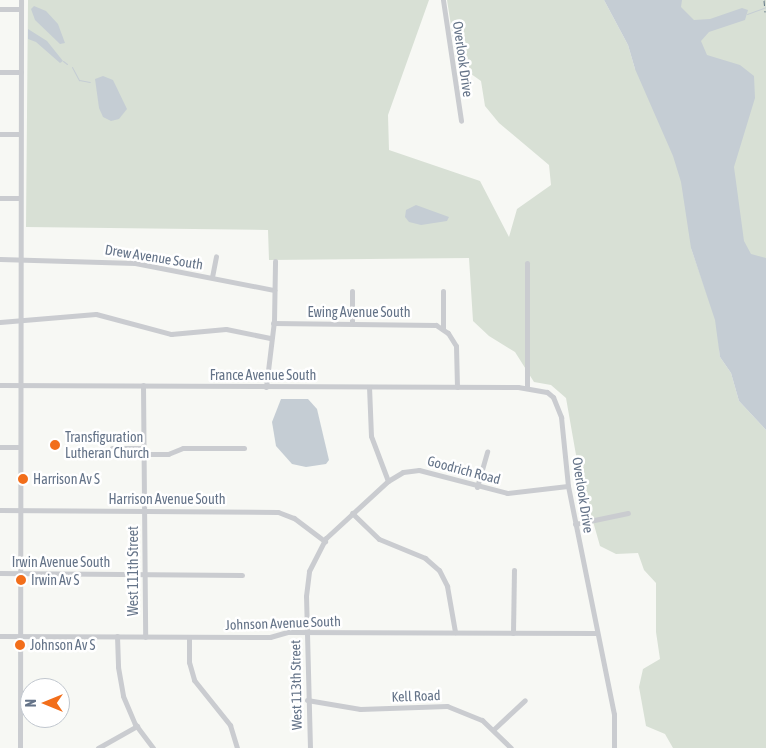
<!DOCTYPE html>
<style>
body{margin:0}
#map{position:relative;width:766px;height:748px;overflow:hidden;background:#f7f8f4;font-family:"Asap Condensed",sans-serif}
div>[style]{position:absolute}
.green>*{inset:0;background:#d8e0d5}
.water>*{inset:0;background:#c5cdd4}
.stream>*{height:1px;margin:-0.5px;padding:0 0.5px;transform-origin:0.5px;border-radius:0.5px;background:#c5cdd4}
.ferry>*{height:1px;margin-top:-0.5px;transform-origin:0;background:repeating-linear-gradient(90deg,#607584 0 6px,transparent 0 11px)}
.minor>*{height:5px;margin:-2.5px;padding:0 2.5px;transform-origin:2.5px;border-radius:2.5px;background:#caccd0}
.dots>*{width:14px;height:14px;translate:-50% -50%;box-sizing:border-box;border:2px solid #fff;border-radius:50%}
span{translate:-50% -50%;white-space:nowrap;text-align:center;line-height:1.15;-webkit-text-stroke:5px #fff;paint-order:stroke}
.street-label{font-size:14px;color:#647388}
.poi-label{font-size:14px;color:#647388}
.left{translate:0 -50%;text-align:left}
.north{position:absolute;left:20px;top:678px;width:50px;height:50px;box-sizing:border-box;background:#fff;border:1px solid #c1c7cf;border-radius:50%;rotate:270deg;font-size:14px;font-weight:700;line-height:20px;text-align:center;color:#647388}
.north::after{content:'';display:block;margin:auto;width:18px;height:22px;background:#f26e1a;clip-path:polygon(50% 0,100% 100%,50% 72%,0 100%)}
</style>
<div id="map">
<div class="green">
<div style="clip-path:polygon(28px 0,429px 0,388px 115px,389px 150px,480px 181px,509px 237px,517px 209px,551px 185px,549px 165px,499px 123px,485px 106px,481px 81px,457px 64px,447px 0,604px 0,628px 45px,635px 69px,656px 0,766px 0,766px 382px,691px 248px,717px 323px,720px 357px,731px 373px,739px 401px,766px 430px,766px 748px,673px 748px,665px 734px,646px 726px,639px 687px,643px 669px,660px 659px,656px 632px,656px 583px,644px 570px,638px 553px,616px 554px,600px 546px,579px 472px,566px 398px,551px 385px,534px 382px,515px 352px,489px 336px,473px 321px,469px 258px,269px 260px,268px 230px,26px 227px)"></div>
</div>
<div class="water">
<div style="clip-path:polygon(604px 0,682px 0,681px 7px,694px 20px,710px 19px,742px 8px,748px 10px,745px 20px,709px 32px,701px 41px,707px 55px,740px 65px,754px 76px,755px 98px,734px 167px,744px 241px,751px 254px,766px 258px,766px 430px,739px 401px,731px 373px,720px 357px,715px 320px,691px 248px,681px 182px,673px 156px,635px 69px,628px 45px)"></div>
<div style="clip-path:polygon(34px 6px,46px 11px,58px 24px,65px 43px,60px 44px,35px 20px,31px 9px)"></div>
<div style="clip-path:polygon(28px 29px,47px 41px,63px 61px,60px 63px,36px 42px,28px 39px)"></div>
<div style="clip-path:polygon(103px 76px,113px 80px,127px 109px,119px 119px,111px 121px,103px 117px,99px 108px,95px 79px)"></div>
<div style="clip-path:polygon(416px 205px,449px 217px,447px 221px,421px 225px,409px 222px,405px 217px,406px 210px)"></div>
<div style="clip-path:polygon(281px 399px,308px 399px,317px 409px,329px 460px,326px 464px,306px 467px,292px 464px,276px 446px,272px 422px)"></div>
</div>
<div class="stream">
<div style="left:747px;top:14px;width:20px;rotate:-20deg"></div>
<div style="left:63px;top:61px;width:5px;rotate:37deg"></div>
<div style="left:72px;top:67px;width:15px;rotate:62deg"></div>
<div style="left:79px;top:80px;width:11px;rotate:10deg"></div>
</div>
<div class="ferry">
<div style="left:764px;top:0;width:12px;rotate:85deg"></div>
</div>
<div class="minor">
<div style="left:443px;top:0;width:122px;rotate:81.5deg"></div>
<div style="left:0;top:9px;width:21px"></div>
<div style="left:0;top:72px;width:21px"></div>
<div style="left:0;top:134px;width:20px"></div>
<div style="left:0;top:198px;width:20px"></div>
<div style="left:0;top:259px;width:135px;rotate:1.7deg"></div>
<div style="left:135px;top:263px;width:142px;rotate:11deg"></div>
<div style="left:212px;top:277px;width:21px;rotate:-79deg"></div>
<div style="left:443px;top:291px;width:38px;rotate:90deg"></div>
<div style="left:0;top:322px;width:96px;rotate:-4.8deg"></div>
<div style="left:96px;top:314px;width:78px;rotate:14.9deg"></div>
<div style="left:171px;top:334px;width:55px;rotate:-5.2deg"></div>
<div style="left:226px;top:329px;width:45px;rotate:11.6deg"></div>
<div style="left:273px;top:323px;width:163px;rotate:0.7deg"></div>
<div style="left:436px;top:325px;width:14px;rotate:34deg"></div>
<div style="left:448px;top:333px;width:15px;rotate:58deg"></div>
<div style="left:456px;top:346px;width:41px;rotate:88.6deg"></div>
<div style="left:352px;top:323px;width:32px;rotate:-90deg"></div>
<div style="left:0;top:385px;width:518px;rotate:0.22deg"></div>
<div style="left:518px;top:387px;width:29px;rotate:10deg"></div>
<div style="left:547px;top:392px;width:8px;rotate:40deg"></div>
<div style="left:553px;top:397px;width:22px;rotate:68deg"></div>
<div style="left:561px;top:417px;width:69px;rotate:84.2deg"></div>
<div style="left:568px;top:486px;width:233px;rotate:78.6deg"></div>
<div style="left:614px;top:714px;width:34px;rotate:90deg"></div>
<div style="left:143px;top:385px;width:252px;rotate:89.5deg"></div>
<div style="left:266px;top:387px;width:66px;rotate:-83.1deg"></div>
<div style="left:274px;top:321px;width:60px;rotate:-89deg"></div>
<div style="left:527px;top:388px;width:125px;rotate:-90deg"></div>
<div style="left:0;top:447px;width:18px"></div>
<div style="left:112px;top:448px;width:31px"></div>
<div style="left:143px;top:454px;width:25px"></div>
<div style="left:168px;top:454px;width:16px;rotate:-22deg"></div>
<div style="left:183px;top:448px;width:61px"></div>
<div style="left:388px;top:481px;width:17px;rotate:-31deg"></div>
<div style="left:403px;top:472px;width:16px;rotate:-7deg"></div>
<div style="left:419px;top:470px;width:91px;rotate:14.6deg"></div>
<div style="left:507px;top:493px;width:61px;rotate:-6.5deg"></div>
<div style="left:477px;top:487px;width:37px;rotate:-74deg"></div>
<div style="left:0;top:510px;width:278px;rotate:0.4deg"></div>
<div style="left:278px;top:512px;width:17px;rotate:21deg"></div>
<div style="left:294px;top:518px;width:39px;rotate:37deg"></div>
<div style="left:352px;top:513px;width:37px;rotate:44deg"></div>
<div style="left:379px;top:539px;width:50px;rotate:22.4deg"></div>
<div style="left:425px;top:558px;width:18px;rotate:41deg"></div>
<div style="left:439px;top:570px;width:18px;rotate:63deg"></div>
<div style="left:447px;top:586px;width:47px;rotate:80.1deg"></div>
<div style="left:575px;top:524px;width:54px;rotate:-11.7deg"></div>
<div style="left:0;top:573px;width:242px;rotate:0.5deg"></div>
<div style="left:513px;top:633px;width:63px;rotate:-89.1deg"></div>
<div style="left:0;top:636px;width:270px;rotate:0.2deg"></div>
<div style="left:270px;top:637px;width:19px;rotate:-16deg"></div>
<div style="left:288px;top:632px;width:309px;rotate:0.2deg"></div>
<div style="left:117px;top:636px;width:31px;rotate:88deg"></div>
<div style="left:118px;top:667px;width:29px;rotate:80deg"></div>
<div style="left:123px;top:696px;width:30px;rotate:67deg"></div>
<div style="left:135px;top:724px;width:30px;rotate:53deg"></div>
<div style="left:189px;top:637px;width:25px;rotate:90deg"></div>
<div style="left:189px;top:662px;width:19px;rotate:74deg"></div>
<div style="left:194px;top:680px;width:58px;rotate:51.3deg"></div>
<div style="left:230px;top:725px;width:24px;rotate:73deg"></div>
<div style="left:307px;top:700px;width:54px;rotate:9.6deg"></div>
<div style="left:360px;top:709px;width:87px;rotate:-2deg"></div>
<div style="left:447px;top:706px;width:38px;rotate:22deg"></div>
<div style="left:482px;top:720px;width:40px;rotate:44deg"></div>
<div style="left:494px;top:729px;width:42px;rotate:-43.1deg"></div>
<div style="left:20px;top:748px;width:748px;rotate:-89.92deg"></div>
<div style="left:98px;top:748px;width:45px;rotate:-29.4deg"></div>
<div style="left:310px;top:748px;width:152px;rotate:-91.5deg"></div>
<div style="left:306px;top:596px;width:25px;rotate:-83deg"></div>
<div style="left:309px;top:571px;width:37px;rotate:-63deg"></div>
<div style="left:326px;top:538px;width:84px;rotate:-42.6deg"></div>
<div style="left:388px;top:481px;width:48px;rotate:-110.7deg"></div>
<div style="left:371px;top:436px;width:49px;rotate:-92.3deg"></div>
</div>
<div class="dots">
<div style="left:55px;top:445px;background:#f26e1a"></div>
<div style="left:23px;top:479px;background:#f26e1a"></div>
<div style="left:21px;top:580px;background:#f26e1a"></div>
<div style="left:20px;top:645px;background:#f26e1a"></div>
</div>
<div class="street-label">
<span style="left:463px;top:59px;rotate:82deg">Overlook Drive</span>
<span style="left:154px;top:257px;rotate:9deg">Drew Avenue South</span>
<span style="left:359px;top:312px">Ewing Avenue South</span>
<span style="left:263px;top:375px">France Avenue South</span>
<span style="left:464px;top:470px;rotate:15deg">Goodrich Road</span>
<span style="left:583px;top:495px;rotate:81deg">Overlook Drive</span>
<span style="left:167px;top:499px">Harrison Avenue South</span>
<span style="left:61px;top:562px">Irwin Avenue South</span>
<span style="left:133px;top:571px;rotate:-90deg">West 111th Street</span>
<span style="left:283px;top:623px;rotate:-2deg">Johnson Avenue South</span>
<span style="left:296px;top:685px;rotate:-91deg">West 113th Street</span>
<span style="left:416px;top:696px;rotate:-2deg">Kell Road</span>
</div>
<div class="poi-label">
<span class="left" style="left:65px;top:445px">Transfiguration<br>Lutheran Church</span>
<span class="left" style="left:33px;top:479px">Harrison Av S</span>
<span class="left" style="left:31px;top:580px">Irwin Av S</span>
<span class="left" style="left:30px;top:645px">Johnson Av S</span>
</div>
<div class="north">N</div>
</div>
